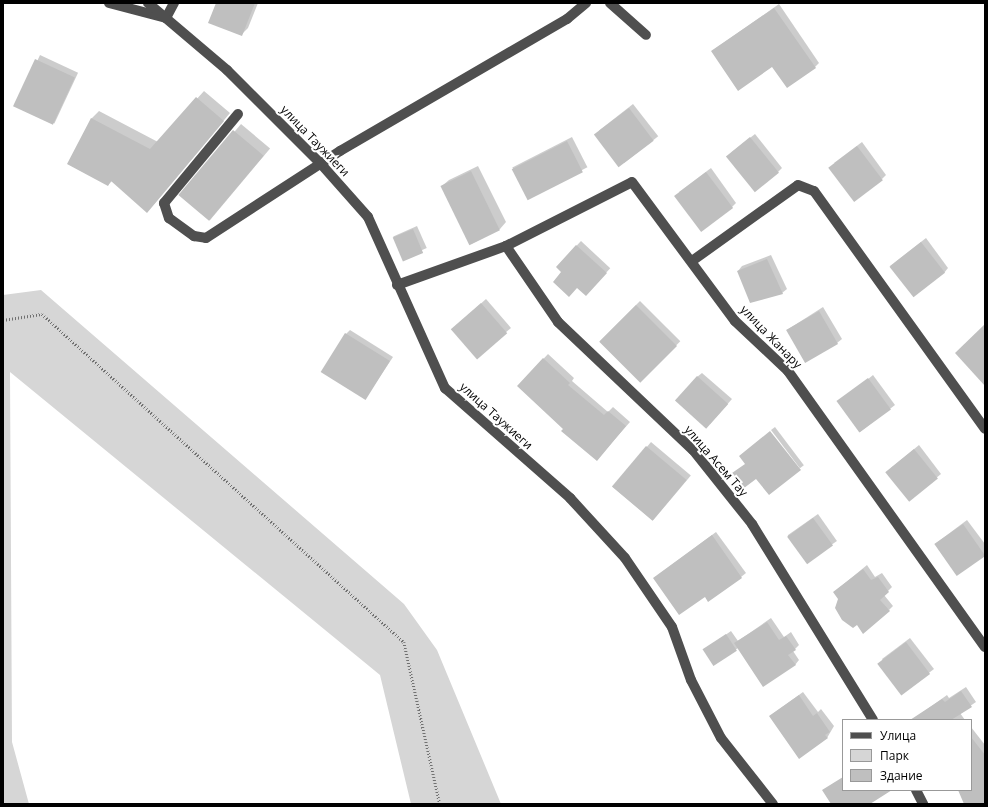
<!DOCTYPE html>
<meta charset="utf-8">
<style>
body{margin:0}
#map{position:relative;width:988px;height:807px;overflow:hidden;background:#fff;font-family:"Open Sans",sans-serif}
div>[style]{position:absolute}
.green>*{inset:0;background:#d6d6d6}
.shadow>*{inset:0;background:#0003;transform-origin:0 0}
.building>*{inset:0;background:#bfbfbf;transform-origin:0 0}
.path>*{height:2.5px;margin-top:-1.25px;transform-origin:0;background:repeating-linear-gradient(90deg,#717171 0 1px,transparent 0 3px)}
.minor>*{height:10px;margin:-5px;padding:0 5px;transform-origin:5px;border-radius:5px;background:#4f4f4f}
span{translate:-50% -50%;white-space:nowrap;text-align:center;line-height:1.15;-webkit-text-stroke:4px #fff;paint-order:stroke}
.street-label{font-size:12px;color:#000}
.frame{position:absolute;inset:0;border:4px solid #000;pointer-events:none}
.legend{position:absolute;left:842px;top:719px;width:130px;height:72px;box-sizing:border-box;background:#fff;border:1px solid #999;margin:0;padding:5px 7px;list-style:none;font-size:12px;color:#000}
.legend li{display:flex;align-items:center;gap:8px;height:20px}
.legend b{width:20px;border:1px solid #999}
</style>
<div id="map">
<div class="green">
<div style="clip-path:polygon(41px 290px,404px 604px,437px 650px,501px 804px,411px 804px,380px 675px,10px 372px,12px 742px,29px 804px,3px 804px,3px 295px)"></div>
</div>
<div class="shadow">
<div style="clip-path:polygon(217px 3px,258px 3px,248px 28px,241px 35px)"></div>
<div style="clip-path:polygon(779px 4px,819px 63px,815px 67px,772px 66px,712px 51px)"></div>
<div style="left:40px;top:55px;width:42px;height:56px;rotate:25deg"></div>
<div style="clip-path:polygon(204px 91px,230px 113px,154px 204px,112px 181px,108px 185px,68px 164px,92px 118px,99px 111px,158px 142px)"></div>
<div style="left:633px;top:104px;width:41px;height:43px;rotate:52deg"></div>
<div style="left:241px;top:124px;width:38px;height:94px;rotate:40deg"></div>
<div style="clip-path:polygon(755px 134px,782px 168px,778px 172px,732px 152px)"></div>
<div style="left:572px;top:137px;width:34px;height:67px;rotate:63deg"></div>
<div style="clip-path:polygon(862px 142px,886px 175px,882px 179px,834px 163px)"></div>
<div style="clip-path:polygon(478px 166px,506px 222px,500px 229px,471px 244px,442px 186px,449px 180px)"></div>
<div style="clip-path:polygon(711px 168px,736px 203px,732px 207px,679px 192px)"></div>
<div style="left:417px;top:226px;width:24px;height:26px;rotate:66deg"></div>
<div style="clip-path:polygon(926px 238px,948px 268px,944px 273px,890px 266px)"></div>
<div style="left:581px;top:241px;width:40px;height:35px;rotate:43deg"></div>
<div style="clip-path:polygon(771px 255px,787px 289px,782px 293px,738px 271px,742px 266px)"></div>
<div style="clip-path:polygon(486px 299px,511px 328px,477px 357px,457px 325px)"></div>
<div style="left:640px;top:301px;width:57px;height:57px;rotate:45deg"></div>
<div style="clip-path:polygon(823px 307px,842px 339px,837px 343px,787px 330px)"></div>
<div style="clip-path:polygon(350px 330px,393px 357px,365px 399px,346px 334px)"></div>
<div style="clip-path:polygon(548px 354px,574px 378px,572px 381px,608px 412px,613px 407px,630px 422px,601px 455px,564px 429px,518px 386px)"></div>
<div style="clip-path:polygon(702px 373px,732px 399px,710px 424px,697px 377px)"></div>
<div style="clip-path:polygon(873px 375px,895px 405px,860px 432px,844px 399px)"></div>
<div style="left:775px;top:427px;width:48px;height:5px;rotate:53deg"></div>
<div style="left:651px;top:442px;width:52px;height:59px;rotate:40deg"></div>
<div style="clip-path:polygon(919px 445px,941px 474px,909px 500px,891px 468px)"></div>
<div style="left:818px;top:514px;width:33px;height:37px;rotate:55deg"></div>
<div style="clip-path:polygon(967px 520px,985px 544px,985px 555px,957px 575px,935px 544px)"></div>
<div style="clip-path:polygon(716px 532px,746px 573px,741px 577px,705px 595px,654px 578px)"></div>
<div style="clip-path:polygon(867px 565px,875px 577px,882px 573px,892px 587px,884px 595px,893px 606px,889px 610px,839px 588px)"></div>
<div style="clip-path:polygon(771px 618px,784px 637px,791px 632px,799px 645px,793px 651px,799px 660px,795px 665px,738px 648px,714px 665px,704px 650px,731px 631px,738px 641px)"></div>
<div style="clip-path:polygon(910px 638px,934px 669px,901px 694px,882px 659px)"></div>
<div style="clip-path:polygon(966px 687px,976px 702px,960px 713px,965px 720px,912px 720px,947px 695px,949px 698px)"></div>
<div style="clip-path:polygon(803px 692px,818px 712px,821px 709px,834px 726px,827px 738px,770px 716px)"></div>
<div style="clip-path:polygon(971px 727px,985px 745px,985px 804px,966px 804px,959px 790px,971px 790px)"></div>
</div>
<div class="building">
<div style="clip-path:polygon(216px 3px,255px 3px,242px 36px,208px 23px)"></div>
<div style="clip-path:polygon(774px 8px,816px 68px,787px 88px,772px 67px,738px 91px,711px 51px)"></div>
<div style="left:35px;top:59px;width:44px;height:52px;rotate:25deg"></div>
<div style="clip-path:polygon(196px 97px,224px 121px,147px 213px,111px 181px,108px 186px,67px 164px,91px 118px,150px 149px)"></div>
<div style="left:629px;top:108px;width:41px;height:44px;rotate:53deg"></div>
<div style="left:233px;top:130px;width:40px;height:85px;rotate:40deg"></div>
<div style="left:750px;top:137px;width:46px;height:31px;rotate:51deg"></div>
<div style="left:567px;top:141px;width:35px;height:62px;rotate:63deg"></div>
<div style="left:857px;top:146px;width:43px;height:36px;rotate:53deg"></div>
<div style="left:471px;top:171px;width:66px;height:34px;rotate:64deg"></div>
<div style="left:706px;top:172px;width:45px;height:40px;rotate:53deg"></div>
<div style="left:413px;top:229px;width:26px;height:22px;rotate:67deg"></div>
<div style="left:921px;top:242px;width:39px;height:40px;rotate:52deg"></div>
<div style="clip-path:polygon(576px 245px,607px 273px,586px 296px,577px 288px,569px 297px,553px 282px,561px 272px,556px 267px)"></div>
<div style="clip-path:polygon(767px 259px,783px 294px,750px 303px,737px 271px)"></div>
<div style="left:481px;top:303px;width:40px;height:40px;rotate:49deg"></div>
<div style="left:636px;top:305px;width:58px;height:52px;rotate:45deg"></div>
<div style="left:819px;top:311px;width:38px;height:38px;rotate:60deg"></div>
<div style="clip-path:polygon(985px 324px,985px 386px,955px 353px)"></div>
<div style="left:345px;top:333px;width:53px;height:46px;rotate:32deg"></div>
<div style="clip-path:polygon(543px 358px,570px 383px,568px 385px,604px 415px,608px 411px,626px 426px,597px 461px,561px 431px,563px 429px,517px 386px)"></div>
<div style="left:697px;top:376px;width:42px;height:33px;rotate:42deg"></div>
<div style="left:868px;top:378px;width:39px;height:39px;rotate:54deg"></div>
<div style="clip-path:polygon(770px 431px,801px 470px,769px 495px,756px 479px,744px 488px,732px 473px,745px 464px,739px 456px)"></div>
<div style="left:646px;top:446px;width:53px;height:53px;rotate:40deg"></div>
<div style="left:914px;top:449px;width:38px;height:37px;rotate:51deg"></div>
<div style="left:813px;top:518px;width:34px;height:32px;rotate:54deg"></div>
<div style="left:963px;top:524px;width:39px;height:35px;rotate:55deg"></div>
<div style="clip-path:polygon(712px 535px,742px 578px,708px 602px,705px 597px,679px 615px,653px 578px)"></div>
<div style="clip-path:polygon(863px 569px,871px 580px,878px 577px,889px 592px,880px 600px,890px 611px,863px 634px,857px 625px,853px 628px,842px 620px,835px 608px,838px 599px,833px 592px)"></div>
<div style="clip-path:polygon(767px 622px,779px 640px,786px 636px,796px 650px,788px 655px,796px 665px,763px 687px,734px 643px)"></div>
<div style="left:726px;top:634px;width:20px;height:28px;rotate:57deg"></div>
<div style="left:906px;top:642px;width:40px;height:36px;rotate:53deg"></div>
<div style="clip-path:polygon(961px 691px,972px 707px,951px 720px,910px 720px,942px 699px,945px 702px)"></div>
<div style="clip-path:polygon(799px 695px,813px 716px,817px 713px,830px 732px,825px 735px,828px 738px,799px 759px,769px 716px)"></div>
<div style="clip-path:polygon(971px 737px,985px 755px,985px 804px,964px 804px,958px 790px,971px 790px)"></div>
<div style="clip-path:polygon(843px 777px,843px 790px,892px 790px,870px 804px,831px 804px,822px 790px)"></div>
</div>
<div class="path">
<div style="left:3px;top:320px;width:39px;rotate:-9deg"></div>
<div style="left:42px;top:314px;width:488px;rotate:42.2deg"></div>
<div style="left:404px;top:642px;width:166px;rotate:77.5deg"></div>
</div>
<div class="minor">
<div style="left:109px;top:3px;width:59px;rotate:14.7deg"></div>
<div style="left:166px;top:18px;width:17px;rotate:-62deg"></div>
<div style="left:148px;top:3px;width:104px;rotate:40.3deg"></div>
<div style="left:227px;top:70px;width:133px;rotate:45deg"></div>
<div style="left:321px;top:164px;width:71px;rotate:48.4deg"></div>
<div style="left:368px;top:217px;width:188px;rotate:65.8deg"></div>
<div style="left:445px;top:388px;width:167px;rotate:41.3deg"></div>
<div style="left:570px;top:498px;width:81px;rotate:47.5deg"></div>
<div style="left:625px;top:558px;width:83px;rotate:55.7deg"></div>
<div style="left:672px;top:627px;width:56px;rotate:70.3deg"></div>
<div style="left:691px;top:680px;width:65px;rotate:62.7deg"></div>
<div style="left:721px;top:738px;width:84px;rotate:51.8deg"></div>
<div style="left:610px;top:3px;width:48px;rotate:41.6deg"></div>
<div style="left:238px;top:114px;width:116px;rotate:129.7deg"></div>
<div style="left:164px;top:203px;width:16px;rotate:72deg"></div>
<div style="left:169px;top:218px;width:31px;rotate:36deg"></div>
<div style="left:194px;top:236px;width:12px;rotate:9deg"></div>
<div style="left:206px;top:238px;width:160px;rotate:-33deg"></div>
<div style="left:340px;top:151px;width:263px;rotate:-30.2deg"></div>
<div style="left:567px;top:19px;width:25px;rotate:-40deg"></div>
<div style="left:506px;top:246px;width:92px;rotate:55.6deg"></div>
<div style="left:558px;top:322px;width:186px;rotate:43.5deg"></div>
<div style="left:693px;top:450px;width:95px;rotate:51.4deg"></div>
<div style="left:752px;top:524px;width:230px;rotate:58.3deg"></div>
<div style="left:692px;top:261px;width:130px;rotate:-35.6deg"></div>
<div style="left:798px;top:185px;width:17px;rotate:21deg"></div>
<div style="left:814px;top:191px;width:293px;rotate:54.3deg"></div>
<div style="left:397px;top:285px;width:116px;rotate:-19.7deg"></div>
<div style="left:506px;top:246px;width:141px;rotate:-26.9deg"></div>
<div style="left:632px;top:182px;width:173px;rotate:53.5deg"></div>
<div style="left:735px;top:321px;width:73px;rotate:43.3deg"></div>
<div style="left:788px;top:371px;width:339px;rotate:54.5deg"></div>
<div style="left:916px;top:790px;width:16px;rotate:63deg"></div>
</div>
<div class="street-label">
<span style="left:315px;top:141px;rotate:46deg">улица Таужиеги</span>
<span style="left:771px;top:337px;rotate:46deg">улица Жанару</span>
<span style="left:496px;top:416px;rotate:42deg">улица Таужиеги</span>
<span style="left:716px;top:461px;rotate:49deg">улица Асем Тау</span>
</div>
<div class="frame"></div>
<ul class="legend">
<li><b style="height:5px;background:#4f4f4f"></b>Улица</li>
<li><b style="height:11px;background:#d6d6d6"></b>Парк</li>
<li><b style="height:11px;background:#bfbfbf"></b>Здание</li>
</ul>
</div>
